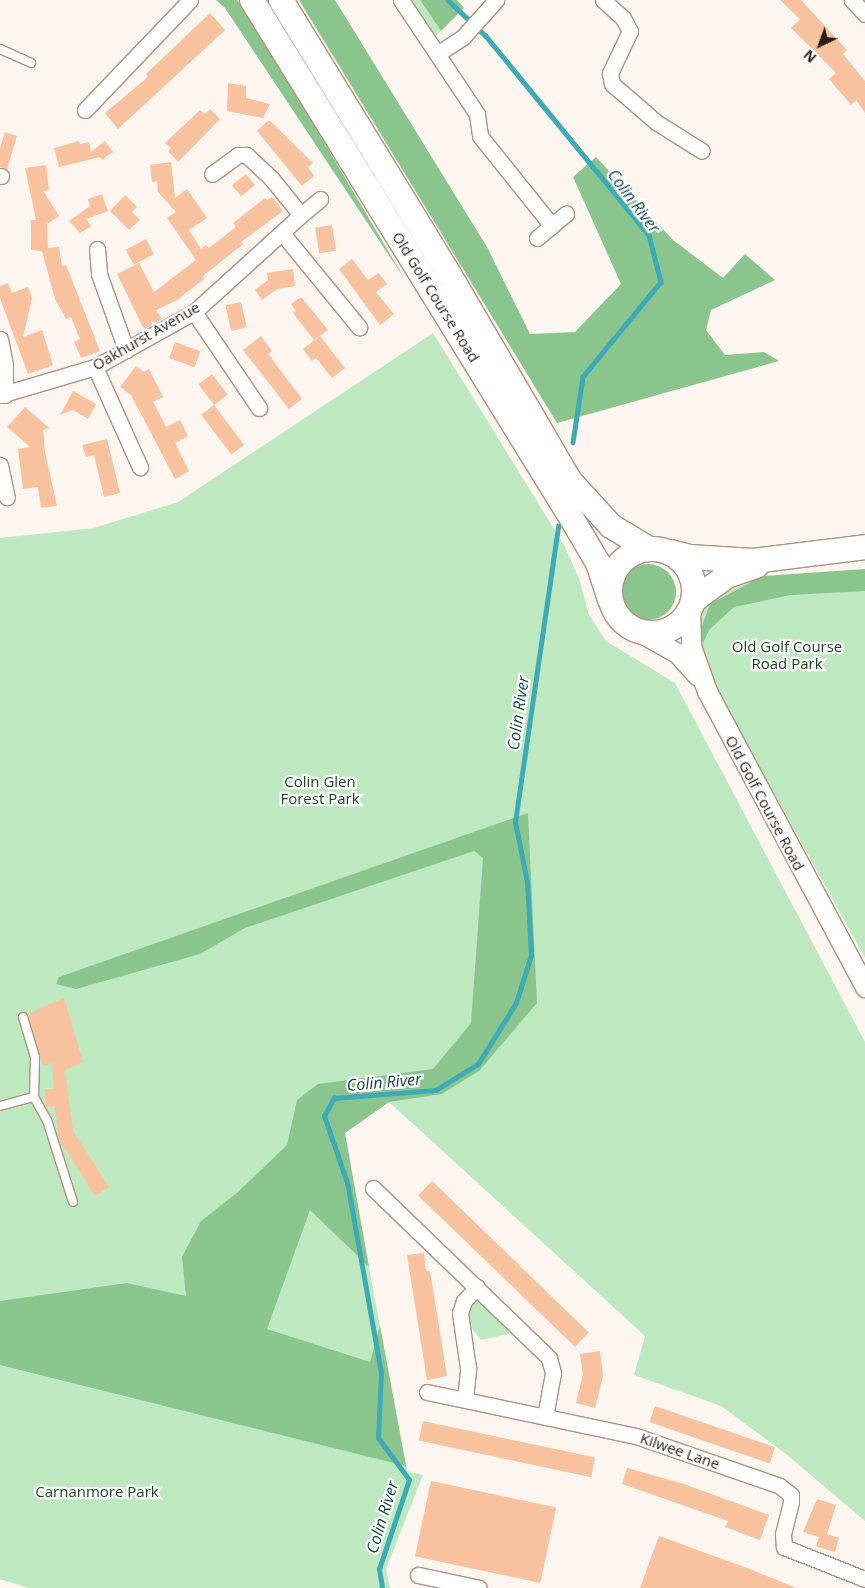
<!DOCTYPE html>
<style>
body{margin:0}
#map{position:relative;width:865px;height:1588px;overflow:hidden;background:#fcf5f0;font-family:"Open Sans",sans-serif}
div>[style]{position:absolute}
.green>*{inset:0;background:#bee8c0}
.forest>*{inset:0;background:#8ac58e}
.round{border-radius:50%}
.stream>*{height:4.5px;margin:-2.25px;padding:0 2.25px;transform-origin:2.25px;border-radius:2.25px;background:#3daab4}
.building>*{inset:0;background:#f7c29d;transform-origin:0 0}
.roads{filter:drop-shadow(1px 0 #b1917c) drop-shadow(-1px 0 #b1917c) drop-shadow(0 1px #b1917c) drop-shadow(0 -1px #b1917c)}
.service>*{height:8px;margin:-4px;padding:0 4px;transform-origin:4px;border-radius:4px;background:#fff}
.minor>*{height:15px;margin:-7.5px;padding:0 7.5px;transform-origin:7.5px;border-radius:7.5px;background:#fff}
.tertiary>*{height:19px;margin:-9.5px;padding:0 9.5px;transform-origin:9.5px;border-radius:9.5px;background:#fff}
.trunk>*{height:24px;margin:-12px;padding:0 12px;transform-origin:12px;border-radius:12px;background:#fff}
.trunk>.ring{margin:-12px;padding:0;box-sizing:content-box;background:none;border:24px solid #fff;border-radius:50%}
span{translate:-50% -50%;white-space:nowrap;text-align:center;line-height:1.15;-webkit-text-stroke:4.5px #fff;paint-order:stroke}
.street-label{font-size:15px;color:#291d15}
.park-label{font-size:15px;color:#153e1b}
.water-label{font-size:16px;color:#0b3e42;font-style:italic}
.north{position:absolute;left:795px;top:20px;width:50px;height:50px;-webkit-text-stroke:4px #fff;paint-order:stroke;rotate:222deg;font-size:14px;font-weight:700;line-height:20px;text-align:center;color:#291d15}
.north::after{content:'';display:block;margin:auto;width:18px;height:22px;background:#291d15;clip-path:polygon(50% 0,100% 100%,50% 72%,0 100%)}
</style>
<div id="map">
<div class="green">
<div style="clip-path:polygon(410px 0,420px 0,441px 31px,434px 38px)"></div>
<div style="clip-path:polygon(433px 333px,564px 545px,579px 578px,589px 615px,606px 641px,675px 683px,865px 1042px,865px 1521px,786px 1454px,721px 1406px,634px 1375px,645px 1336px,389px 1102px,344px 1133px,407px 1471px,423px 1475px,386px 1569px,390px 1588px,29px 1588px,0 1579px,0 538px,94px 528px,178px 502px)"></div>
<div style="clip-path:polygon(763px 576px,865px 578px,865px 958px,706px 670px,695px 633px,706px 600px)"></div>
<div style="clip-path:polygon(476px 1302px,484px 1304px,509px 1327px,509px 1334px,481px 1340px,469px 1325px,468px 1308px)"></div>
</div>
<div class="forest">
<div style="clip-path:polygon(216px 0,237px 0,256px 27px,406px 281px,225px 8px)"></div>
<div style="clip-path:polygon(299px 0,335px 0,487px 247px,530px 334px,575px 332px,621px 284px,573px 177px,596px 157px,673px 240px,723px 278px,745px 254px,775px 280px,711px 310px,706px 330px,725px 355px,764px 352px,779px 361px,557px 423px)"></div>
<div style="clip-path:polygon(420px 0,457px 0,464px 8px,441px 31px)"></div>
<div class="round" style="left:620px;top:564px;width:56px;height:56px"></div>
<div style="clip-path:polygon(865px 569px,865px 591px,791px 595px,734px 607px,709px 630px,703px 643px,699px 634px,710px 604px,763px 576px)"></div>
<div style="clip-path:polygon(528px 813px,537px 1003px,479px 1071px,442px 1094px,389px 1102px,345px 1133px,369px 1267px,310px 1210px,267px 1329px,370px 1362px,380px 1326px,406px 1466px,0 1365px,0 1301px,127px 1283px,186px 1296px,182px 1257px,201px 1221px,238px 1192px,287px 1145px,297px 1100px,318px 1084px,433px 1069px,471px 1023px,483px 858px,474px 851px,245px 928px,200px 954px,76px 989px,56px 984px,59px 977px)"></div>
</div>
<div class="stream">
<div style="left:448px;top:0;width:52px;rotate:43.5deg"></div>
<div style="left:486px;top:36px;width:257px;rotate:50.7deg"></div>
<div style="left:649px;top:235px;width:49px;rotate:75.7deg"></div>
<div style="left:661px;top:282px;width:123px;rotate:129.4deg"></div>
<div style="left:583px;top:377px;width:66px;rotate:98.7deg"></div>
<div style="left:382px;top:1588px;width:19px;rotate:-99deg"></div>
<div style="left:379px;top:1569px;width:94px;rotate:-71.4deg"></div>
<div style="left:409px;top:1480px;width:52px;rotate:-126.4deg"></div>
<div style="left:378px;top:1438px;width:65px;rotate:-87.4deg"></div>
<div style="left:381px;top:1373px;width:193px;rotate:-100.1deg"></div>
<div style="left:347px;top:1183px;width:71px;rotate:-108.9deg"></div>
<div style="left:324px;top:1116px;width:21px;rotate:-61deg"></div>
<div style="left:334px;top:1098px;width:102px;rotate:-4.5deg"></div>
<div style="left:436px;top:1090px;width:49px;rotate:-31.8deg"></div>
<div style="left:478px;top:1064px;width:72px;rotate:-58.1deg"></div>
<div style="left:516px;top:1003px;width:50px;rotate:-72.6deg"></div>
<div style="left:531px;top:955px;width:73px;rotate:-93.1deg"></div>
<div style="left:527px;top:882px;width:61px;rotate:-101.3deg"></div>
<div style="left:515px;top:822px;width:299px;rotate:-81.7deg"></div>
</div>
<div class="building">
<div style="clip-path:polygon(780px 0,801px 0,847px 50px,843px 54px,865px 81px,865px 113px,856px 100px,851px 105px,829px 79px,836px 73px,791px 28px,800px 19px)"></div>
<div style="clip-path:polygon(210px 13px,225px 30px,118px 129px,105px 113px,148px 77px,146px 74px)"></div>
<div style="clip-path:polygon(228px 83px,246px 86px,246px 98px,270px 104px,263px 118px,227px 111px)"></div>
<div style="clip-path:polygon(210px 109px,220px 119px,178px 162px,168px 151px,171px 148px,165px 143px,200px 110px,205px 114px)"></div>
<div style="clip-path:polygon(269px 120px,313px 163px,308px 167px,314px 176px,302px 186px,257px 131px)"></div>
<div style="clip-path:polygon(5px 132px,17px 136px,7px 169px,0 167px,0 148px)"></div>
<div style="clip-path:polygon(79px 141px,80px 144px,89px 142px,91px 152px,105px 141px,113px 152px,102px 160px,100px 157px,59px 167px,54px 148px)"></div>
<div style="clip-path:polygon(171px 162px,175px 198px,187px 189px,207px 218px,189px 230px,201px 249px,206px 245px,209px 248px,236px 227px,233px 223px,265px 198px,267px 200px,272px 197px,283px 211px,241px 242px,243px 244px,203px 276px,204px 279px,177px 300px,156px 310px,162px 319px,144px 329px,117px 274px,139px 263px,154px 292px,196px 260px,167px 218px,176px 212px,158px 192px,157px 181px,152px 182px,150px 165px)"></div>
<div style="clip-path:polygon(46px 165px,49px 190px,43px 191px,59px 216px,47px 224px,48px 248px,59px 247px,62px 266px,66px 265px,100px 351px,81px 358px,74px 342px,80px 339px,71px 317px,66px 319px,55px 299px,42px 251px,31px 250px,31px 220px,36px 220px,25px 168px)"></div>
<div style="left:246px;top:174px;width:14px;height:18px;rotate:51deg"></div>
<div style="clip-path:polygon(102px 194px,108px 211px,86px 219px,91px 226px,80px 233px,69px 221px,90px 206px,88px 199px)"></div>
<div style="clip-path:polygon(125px 195px,137px 207px,132px 212px,140px 220px,129px 230px,110px 211px)"></div>
<div style="left:332px;top:225px;width:26px;height:17px;rotate:81deg"></div>
<div style="left:146px;top:239px;width:17px;height:23px;rotate:62deg"></div>
<div style="clip-path:polygon(352px 259px,368px 280px,379px 273px,387px 284px,376px 292px,394px 314px,380px 325px,339px 269px)"></div>
<div style="clip-path:polygon(293px 269px,295px 286px,277px 289px,262px 300px,255px 290px,268px 280px,267px 273px)"></div>
<div style="clip-path:polygon(8px 283px,12px 293px,28px 287px,32px 298px,23px 337px,42px 330px,53px 365px,28px 374px,0 298px,0 286px)"></div>
<div style="clip-path:polygon(301px 297px,328px 330px,314px 340px,293px 313px,296px 311px,291px 304px)"></div>
<div style="left:241px;top:302px;width:26px;height:16px;rotate:77deg"></div>
<div style="clip-path:polygon(261px 336px,272px 351px,268px 354px,302px 399px,289px 409px,243px 350px)"></div>
<div style="clip-path:polygon(320px 336px,345px 368px,332px 378px,316px 358px,312px 361px,303px 349px)"></div>
<div style="left:175px;top:342px;width:27px;height:17px;rotate:20deg"></div>
<div style="clip-path:polygon(136px 366px,144px 372px,149px 369px,163px 397px,153px 402px,166px 427px,180px 420px,188px 436px,175px 443px,189px 471px,175px 479px,131px 395px,120px 387px)"></div>
<div style="left:212px;top:374px;width:26px;height:17px;rotate:53deg"></div>
<div style="clip-path:polygon(73px 391px,96px 404px,88px 419px,73px 410px,60px 415px)"></div>
<div style="left:214px;top:405px;width:50px;height:16px;rotate:53deg"></div>
<div style="clip-path:polygon(25px 407px,49px 428px,43px 430px,45px 452px,57px 506px,41px 508px,38px 487px,23px 489px,18px 449px,30px 447px,7px 427px)"></div>
<div style="clip-path:polygon(107px 439px,120px 493px,104px 497px,94px 455px,86px 457px,82px 445px)"></div>
<div style="clip-path:polygon(64px 998px,83px 1062px,65px 1070px,73px 1131px,109px 1187px,95px 1196px,59px 1139px,55px 1106px,46px 1107px,45px 1089px,54px 1089px,52px 1063px,43px 1066px,28px 1014px)"></div>
<div style="left:432px;top:1181px;width:218px;height:20px;rotate:44deg"></div>
<div style="clip-path:polygon(424px 1253px,426px 1271px,430px 1271px,447px 1376px,427px 1380px,407px 1255px)"></div>
<div style="clip-path:polygon(600px 1351px,603px 1376px,595px 1408px,576px 1403px,583px 1375px,580px 1354px)"></div>
<div style="left:655px;top:1406px;width:127px;height:17px;rotate:19deg"></div>
<div style="left:423px;top:1421px;width:176px;height:20px;rotate:12deg"></div>
<div style="clip-path:polygon(627px 1468px,684px 1484px,769px 1515px,760px 1540px,725px 1527px,728px 1521px,622px 1484px)"></div>
<div style="left:431px;top:1481px;width:128px;height:77px;rotate:12deg"></div>
<div style="clip-path:polygon(817px 1499px,836px 1505px,827px 1534px,839px 1538px,835px 1552px,816px 1546px,819px 1537px,803px 1532px)"></div>
<div style="clip-path:polygon(659px 1536px,747px 1568px,796px 1588px,640px 1588px)"></div>
</div>
<div class="roads">
<div class="service">
<div style="left:0;top:49px;width:34px;rotate:24deg"></div>
<div style="left:23px;top:1017px;width:42px;rotate:73.3deg"></div>
<div style="left:35px;top:1057px;width:40px;rotate:91.4deg"></div>
<div style="left:34px;top:1097px;width:26px;rotate:61deg"></div>
<div style="left:47px;top:1120px;width:86px;rotate:72.4deg"></div>
<div style="left:0;top:1106px;width:35px;rotate:-15deg"></div>
</div>
<div class="minor">
<div style="left:401px;top:0;width:137px;rotate:56.3deg"></div>
<div style="left:477px;top:114px;width:22px;rotate:82deg"></div>
<div style="left:480px;top:136px;width:115px;rotate:51.3deg"></div>
<div style="left:603px;top:0;width:27px;rotate:42deg"></div>
<div style="left:623px;top:18px;width:15px;rotate:62deg"></div>
<div style="left:630px;top:31px;width:47px;rotate:115.5deg"></div>
<div style="left:610px;top:73px;width:11px;rotate:80deg"></div>
<div style="left:612px;top:84px;width:58px;rotate:40.8deg"></div>
<div style="left:656px;top:122px;width:54px;rotate:32.2deg"></div>
<div style="left:852px;top:0;width:19px;rotate:47deg"></div>
<div style="left:437px;top:54px;width:31px;rotate:-33deg"></div>
<div style="left:463px;top:37px;width:50px;rotate:-48.3deg"></div>
<div style="left:85px;top:110px;width:152px;rotate:-46.3deg"></div>
<div style="left:0;top:176px;width:1px"></div>
<div style="left:301px;top:215px;width:25px;rotate:-40deg"></div>
<div style="left:282px;top:233px;width:122px;rotate:50.7deg"></div>
<div style="left:537px;top:238px;width:38px;rotate:-40deg"></div>
<div style="left:97px;top:249px;width:25px;rotate:85deg"></div>
<div style="left:99px;top:274px;width:81px;rotate:70.4deg"></div>
<div style="left:194px;top:312px;width:116px;rotate:55.9deg"></div>
<div style="left:0;top:339px;width:26px;rotate:79deg"></div>
<div style="left:5px;top:365px;width:30px;rotate:90deg"></div>
<div style="left:95px;top:367px;width:110px;rotate:65.8deg"></div>
<div style="left:0;top:395px;width:99px;rotate:-16.4deg"></div>
<div style="left:95px;top:367px;width:113px;rotate:-29.1deg"></div>
<div style="left:194px;top:312px;width:144px;rotate:-42.2deg"></div>
<div style="left:301px;top:215px;width:48px;rotate:-129deg"></div>
<div style="left:271px;top:178px;width:34px;rotate:-137deg"></div>
<div style="left:246px;top:155px;width:8px;rotate:180deg"></div>
<div style="left:238px;top:155px;width:32px;rotate:144deg"></div>
<div style="left:0;top:465px;width:33px;rotate:78deg"></div>
<div style="left:373px;top:1188px;width:245px;rotate:44deg"></div>
<div style="left:549px;top:1358px;width:16px;rotate:75deg"></div>
<div style="left:553px;top:1373px;width:44px;rotate:100.5deg"></div>
<div style="left:427px;top:1392px;width:214px;rotate:11.9deg"></div>
<div style="left:636px;top:1436px;width:152px;rotate:19.1deg"></div>
<div style="left:780px;top:1486px;width:14px;rotate:39deg"></div>
<div style="left:791px;top:1495px;width:7px;rotate:90deg"></div>
<div style="left:791px;top:1502px;width:33px;rotate:104deg"></div>
<div style="left:783px;top:1534px;width:13px;rotate:86deg"></div>
<div style="left:784px;top:1547px;width:87px;rotate:21.6deg"></div>
<div style="left:465px;top:1399px;width:31px;rotate:-84deg"></div>
<div style="left:468px;top:1368px;width:56px;rotate:-98.3deg"></div>
<div style="left:460px;top:1313px;width:13px;rotate:-72deg"></div>
<div style="left:464px;top:1301px;width:19px;rotate:-47deg"></div>
<div style="left:418px;top:1575px;width:62px;rotate:12deg"></div>
</div>
<div class="tertiary">
<div style="left:690px;top:610px;width:36px;rotate:88deg"></div>
<div style="left:691px;top:646px;width:48px;rotate:70.4deg"></div>
<div style="left:707px;top:691px;width:336px;rotate:61.9deg"></div>
<div style="left:634px;top:629px;width:49px;rotate:29.2deg"></div>
<div style="left:677px;top:653px;width:30px;rotate:48deg"></div>
</div>
<div class="trunk">
<div style="left:252px;top:0;width:610px;rotate:58.34deg"></div>
<div style="left:572px;top:519px;width:51px;rotate:59.4deg"></div>
<div style="left:598px;top:563px;width:38px;rotate:72deg"></div>
<div style="left:281px;top:0;width:321px;rotate:58.5deg"></div>
<div style="left:449px;top:274px;width:240px;rotate:59.7deg"></div>
<div style="left:570px;top:481px;width:61px;rotate:47.7deg"></div>
<div style="left:611px;top:526px;width:44px;rotate:31.2deg"></div>
<div class="ring" style="left:610px;top:549px;width:60px;height:60px"></div>
<div style="left:671px;top:552px;width:20px;rotate:15deg"></div>
<div style="left:690px;top:557px;width:63px;rotate:3.6deg"></div>
<div style="left:753px;top:561px;width:113px;rotate:-7.1deg"></div>
<div style="left:694px;top:600px;width:41px;rotate:-36deg"></div>
<div style="left:727px;top:576px;width:31px;rotate:-19deg"></div>
</div>
</div>
<div class="street-label">
<span style="left:436px;top:297px;rotate:58deg">Old Golf Course Road</span>
<span style="left:146px;top:336px;rotate:-30deg">Oakhurst Avenue</span>
<span style="left:765px;top:803px;rotate:62deg">Old Golf Course Road</span>
<span style="left:680px;top:1451px;rotate:19deg">Kilwee Lane</span>
</div>
<div class="park-label">
<span style="left:787px;top:655px">Old Golf Course<br>Road Park</span>
<span style="left:320px;top:790px">Colin Glen<br>Forest Park</span>
<span style="left:97px;top:1492px">Carnanmore Park</span>
</div>
<div class="water-label">
<span style="left:634px;top:201px;rotate:53deg">Colin River</span>
<span style="left:518px;top:713px;rotate:-82deg">Colin River</span>
<span style="left:384px;top:1082px;rotate:-5deg">Colin River</span>
<span style="left:382px;top:1517px;rotate:-73deg">Colin River</span>
</div>
<div class="north">N</div>
</div>
